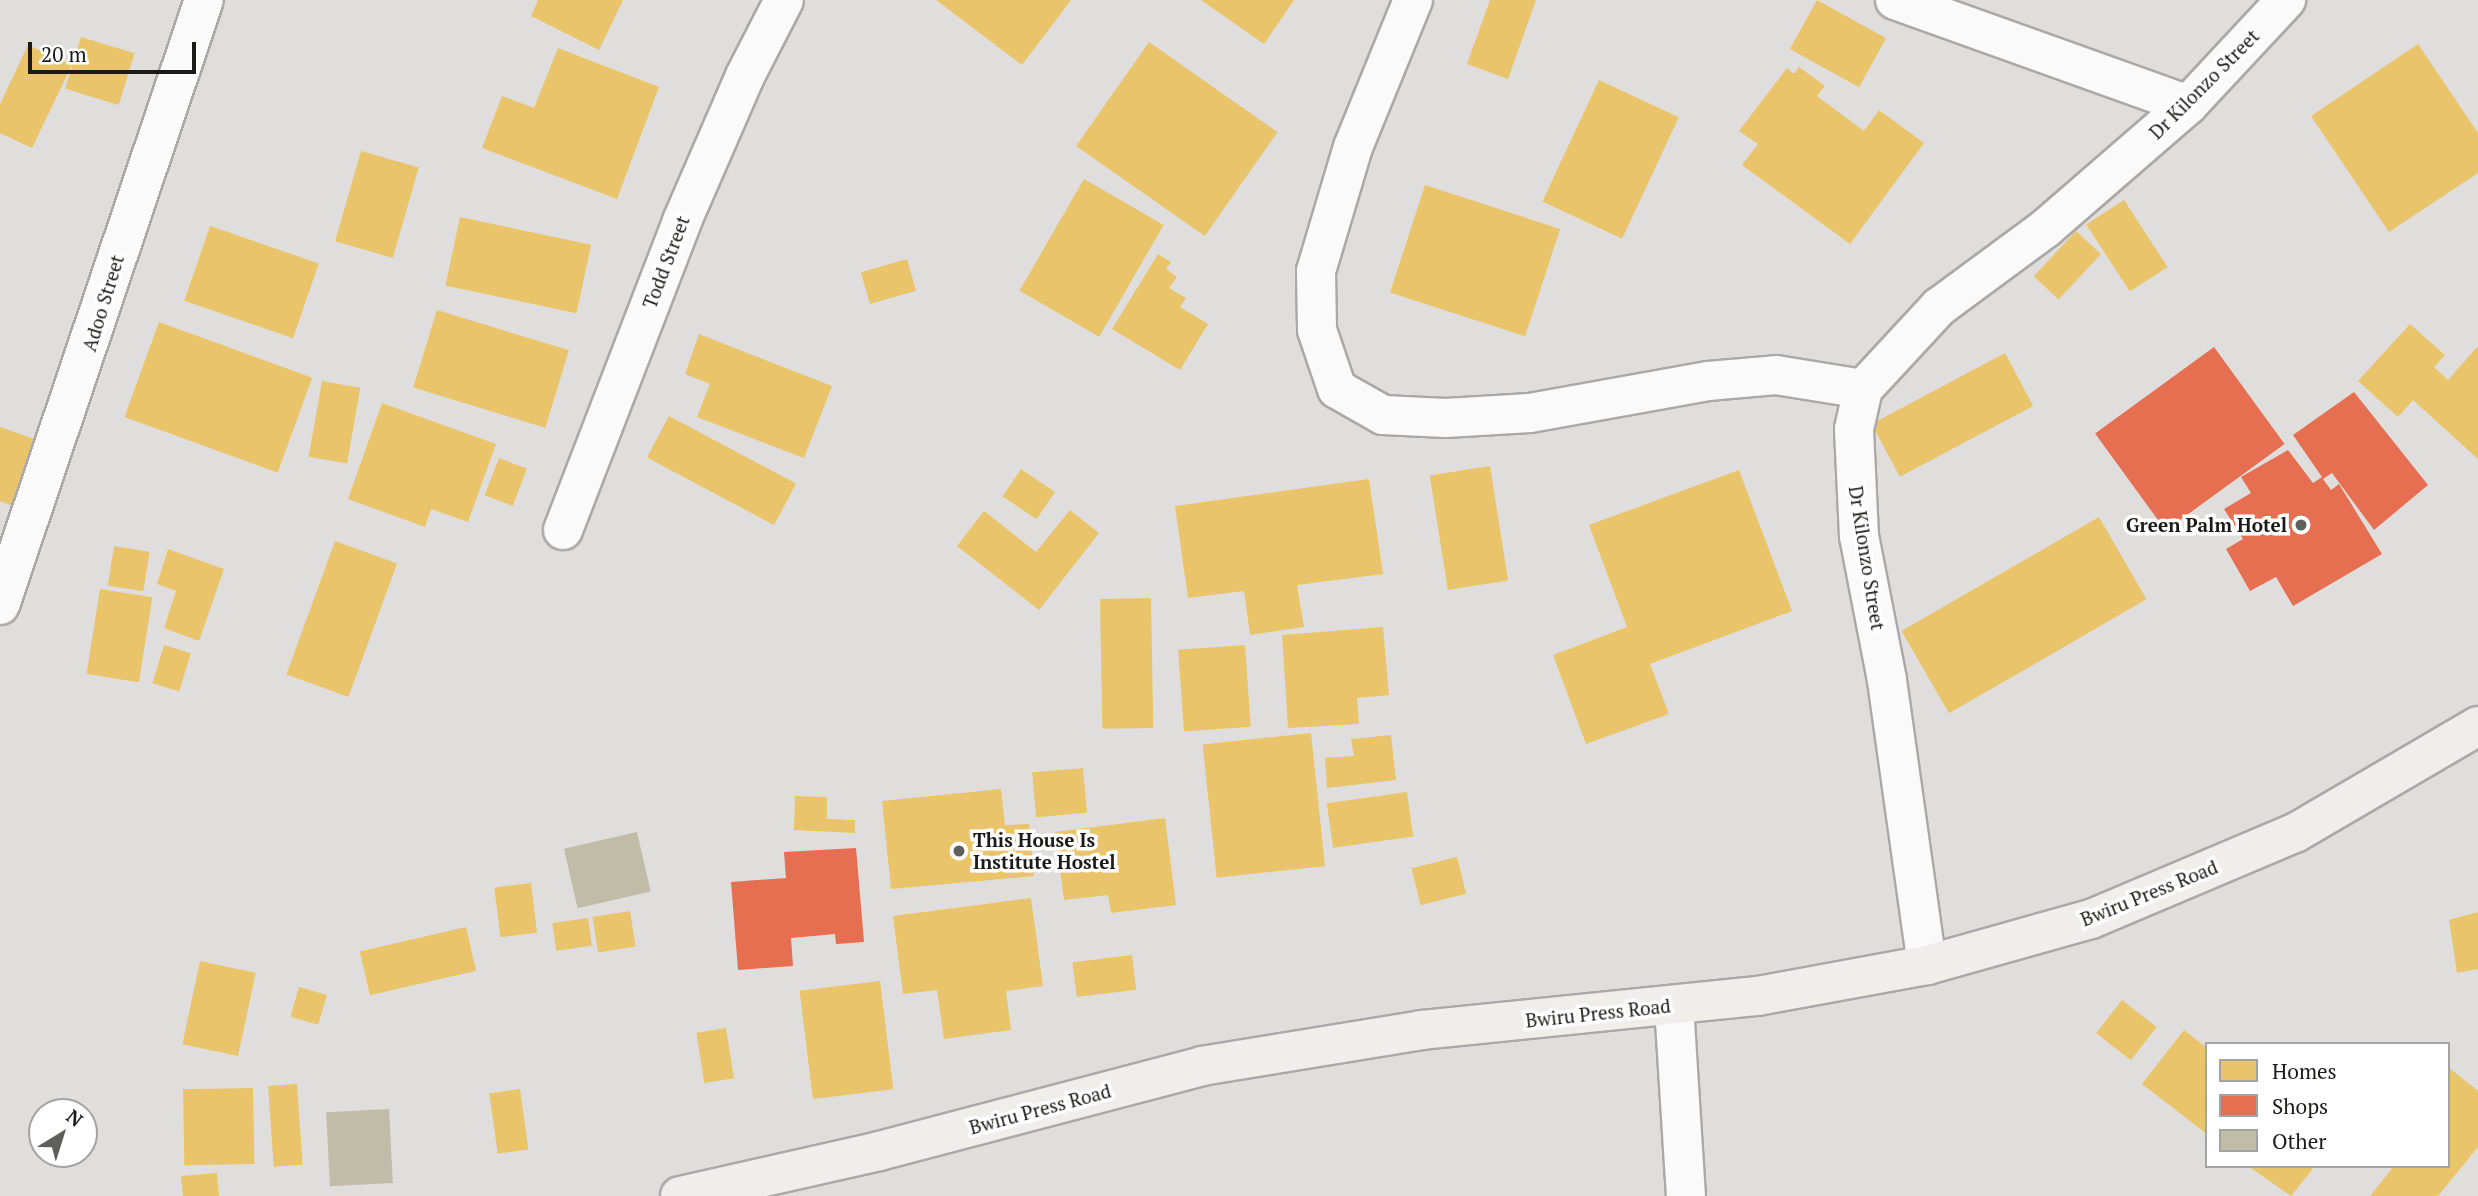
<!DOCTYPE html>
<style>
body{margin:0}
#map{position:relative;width:2478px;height:1196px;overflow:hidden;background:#dfdedd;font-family:"PT Serif",serif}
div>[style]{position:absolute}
.homes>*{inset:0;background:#e9c46a;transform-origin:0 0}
.shops>*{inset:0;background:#e76f51;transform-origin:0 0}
.building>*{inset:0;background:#c1bca8;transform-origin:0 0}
.roads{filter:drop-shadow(2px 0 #aaa9a8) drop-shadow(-2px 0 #aaa9a8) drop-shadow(0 2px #aaa9a8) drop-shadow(0 -2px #aaa9a8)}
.street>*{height:38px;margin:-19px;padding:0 19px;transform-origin:19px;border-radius:19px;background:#fafafa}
.secondary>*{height:38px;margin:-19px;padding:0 19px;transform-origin:19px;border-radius:19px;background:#efeeeb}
.dots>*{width:19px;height:19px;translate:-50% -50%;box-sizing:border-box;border:4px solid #fff;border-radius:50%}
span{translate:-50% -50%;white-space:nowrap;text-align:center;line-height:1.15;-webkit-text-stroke:7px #fff;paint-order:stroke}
.street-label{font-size:19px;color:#1a1a19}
.poi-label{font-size:19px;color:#1a1a19;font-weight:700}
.right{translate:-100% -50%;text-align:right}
.left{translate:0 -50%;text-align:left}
.legend{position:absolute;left:2205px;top:1042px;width:245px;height:126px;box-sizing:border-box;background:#fff;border:2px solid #a3a3a3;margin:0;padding:9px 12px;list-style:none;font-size:21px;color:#1a1a19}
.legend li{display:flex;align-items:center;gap:14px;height:35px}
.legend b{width:35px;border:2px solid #a3a3a3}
.north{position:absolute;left:28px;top:1098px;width:70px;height:70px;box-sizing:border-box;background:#fff;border:2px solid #a3a3a3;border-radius:50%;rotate:38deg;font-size:19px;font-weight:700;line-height:28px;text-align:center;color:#1a1a19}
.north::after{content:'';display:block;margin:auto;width:24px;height:32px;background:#5f5f5e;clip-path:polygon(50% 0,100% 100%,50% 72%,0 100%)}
.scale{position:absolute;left:28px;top:42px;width:168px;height:32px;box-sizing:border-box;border:4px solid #1a1a19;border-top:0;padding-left:9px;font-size:21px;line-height:24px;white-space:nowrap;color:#1a1a19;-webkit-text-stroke:5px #fff;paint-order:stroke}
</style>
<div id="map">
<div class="homes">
<div style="clip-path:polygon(538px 0,623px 0,599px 50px,531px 16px)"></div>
<div style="clip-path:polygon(936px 0,1071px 0,1022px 65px)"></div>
<div style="clip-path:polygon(1201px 0,1294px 0,1264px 44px)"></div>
<div style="clip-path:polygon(1490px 0,1536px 0,1508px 79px,1467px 64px)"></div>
<div style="left:1817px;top:0;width:79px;height:56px;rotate:29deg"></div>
<div style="left:81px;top:37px;width:56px;height:54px;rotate:17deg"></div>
<div style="left:1149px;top:42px;width:157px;height:127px;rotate:35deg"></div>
<div style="clip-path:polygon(2418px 44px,2478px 133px,2478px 173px,2389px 232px,2311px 116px)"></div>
<div style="clip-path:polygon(28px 45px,72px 65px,32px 148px,0 133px,0 104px)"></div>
<div style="clip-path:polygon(558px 48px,659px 87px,617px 199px,482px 148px,502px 96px,534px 108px)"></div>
<div style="clip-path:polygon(1799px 67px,1825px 86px,1817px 96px,1864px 131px,1879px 110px,1924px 143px,1850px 244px,1742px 165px,1758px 144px,1739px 131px,1787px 68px,1794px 74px)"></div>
<div style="left:1599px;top:80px;width:88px;height:134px;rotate:25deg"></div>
<div style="left:361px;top:151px;width:60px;height:94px;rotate:16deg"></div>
<div style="left:1084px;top:179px;width:92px;height:129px;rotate:30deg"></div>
<div style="left:1425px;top:185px;width:142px;height:113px;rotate:18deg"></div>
<div style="left:2124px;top:200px;width:80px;height:45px;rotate:57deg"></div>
<div style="left:460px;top:217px;width:134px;height:70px;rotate:12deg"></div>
<div style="left:210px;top:226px;width:115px;height:79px;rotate:19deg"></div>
<div style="left:2076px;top:231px;width:34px;height:62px;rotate:43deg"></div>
<div style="clip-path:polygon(1158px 254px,1171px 262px,1166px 269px,1177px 277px,1169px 288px,1186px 298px,1180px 307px,1208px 324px,1180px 370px,1112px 329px)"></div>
<div style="left:907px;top:259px;width:33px;height:48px;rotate:74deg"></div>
<div style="left:437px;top:310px;width:138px;height:81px;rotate:17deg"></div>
<div style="left:159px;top:322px;width:163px;height:101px;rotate:20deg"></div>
<div style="clip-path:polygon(2410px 324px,2445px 355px,2434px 367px,2448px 380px,2478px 346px,2478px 459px,2413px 400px,2398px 417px,2358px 381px)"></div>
<div style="clip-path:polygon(699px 334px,832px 386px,804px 458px,697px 417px,710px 384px,685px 374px)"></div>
<div style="left:2005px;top:353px;width:60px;height:151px;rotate:62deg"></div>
<div style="left:322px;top:381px;width:39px;height:77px;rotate:10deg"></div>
<div style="clip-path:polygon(382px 403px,496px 444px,468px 522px,431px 509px,425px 527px,348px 499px)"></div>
<div style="left:669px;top:416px;width:144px;height:47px;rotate:28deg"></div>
<div style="clip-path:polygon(0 427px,40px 441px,16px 507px,0 501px)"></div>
<div style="left:499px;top:458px;width:30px;height:40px;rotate:21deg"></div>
<div style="left:1490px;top:466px;width:116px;height:61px;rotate:81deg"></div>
<div style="left:1021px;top:469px;width:41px;height:33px;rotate:34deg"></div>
<div style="clip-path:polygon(1739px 470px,1792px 611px,1650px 664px,1669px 714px,1586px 744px,1553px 655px,1627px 627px,1589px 525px)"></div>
<div style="clip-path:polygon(1369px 479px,1383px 574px,1297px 585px,1304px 627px,1250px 635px,1244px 591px,1188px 598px,1175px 506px)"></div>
<div style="clip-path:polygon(1070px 510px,1099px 533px,1039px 610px,957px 546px,984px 511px,1036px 552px)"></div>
<div style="left:2099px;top:517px;width:95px;height:228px;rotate:60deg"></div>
<div style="left:335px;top:541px;width:66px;height:142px;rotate:20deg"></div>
<div style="left:114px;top:546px;width:36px;height:40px;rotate:9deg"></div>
<div style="clip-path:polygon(168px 549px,224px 569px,199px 641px,164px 628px,176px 591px,157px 584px)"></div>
<div style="left:100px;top:589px;width:53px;height:86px;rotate:9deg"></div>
<div style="left:1151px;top:598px;width:130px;height:51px;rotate:89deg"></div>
<div style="clip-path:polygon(1383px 627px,1389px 695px,1357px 698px,1359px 724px,1288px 728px,1282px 635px)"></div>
<div style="left:164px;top:645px;width:28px;height:40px;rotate:17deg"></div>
<div style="left:1245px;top:645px;width:82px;height:67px;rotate:86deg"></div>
<div style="left:1311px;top:733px;width:134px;height:109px;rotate:84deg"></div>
<div style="clip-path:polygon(1391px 735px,1396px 780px,1327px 788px,1325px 758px,1354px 756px,1351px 739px)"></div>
<div style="left:1083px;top:768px;width:45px;height:51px;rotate:85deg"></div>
<div style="clip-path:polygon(1001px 789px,1005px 825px,1029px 824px,1034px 876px,891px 889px,882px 801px)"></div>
<div style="left:1407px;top:792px;width:45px;height:81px;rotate:82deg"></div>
<div style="clip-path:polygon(795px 796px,827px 797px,827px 819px,855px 820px,855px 833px,794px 830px)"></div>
<div style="clip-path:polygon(1165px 818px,1176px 905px,1111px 913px,1108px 895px,1064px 900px,1055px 832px)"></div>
<div style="left:1457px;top:857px;width:38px;height:47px;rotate:76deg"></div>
<div style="left:531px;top:883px;width:50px;height:37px;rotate:83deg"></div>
<div style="clip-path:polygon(1031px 898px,1043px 986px,1006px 991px,1011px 1030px,944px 1039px,937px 990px,903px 994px,893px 916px)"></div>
<div style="left:630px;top:911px;width:36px;height:38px;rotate:81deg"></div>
<div style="clip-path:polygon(2478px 912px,2478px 969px,2457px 973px,2449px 920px)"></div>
<div style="left:588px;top:918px;width:28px;height:36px;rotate:82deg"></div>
<div style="left:466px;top:927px;width:45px;height:109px;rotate:77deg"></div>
<div style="left:1132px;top:955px;width:35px;height:60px;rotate:83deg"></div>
<div style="left:200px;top:961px;width:57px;height:85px;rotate:12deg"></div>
<div style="left:880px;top:981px;width:109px;height:81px;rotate:83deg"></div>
<div style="left:299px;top:987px;width:29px;height:31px;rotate:16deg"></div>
<div style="left:2122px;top:1000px;width:44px;height:42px;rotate:38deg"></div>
<div style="left:726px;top:1028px;width:51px;height:30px;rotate:81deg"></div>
<div style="clip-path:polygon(2184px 1030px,2207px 1048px,2207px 1134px,2142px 1084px)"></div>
<div style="clip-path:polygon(2448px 1067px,2478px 1091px,2478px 1147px,2438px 1196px,2370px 1196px,2394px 1166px,2448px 1166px)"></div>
<div style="left:297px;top:1084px;width:81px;height:29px;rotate:86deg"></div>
<div style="left:253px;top:1088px;width:76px;height:70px;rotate:89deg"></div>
<div style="left:520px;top:1089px;width:61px;height:31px;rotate:82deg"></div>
<div style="clip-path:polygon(2248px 1166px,2315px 1166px,2291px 1196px)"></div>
<div style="clip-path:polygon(217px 1173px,219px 1196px,183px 1196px,181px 1176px)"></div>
</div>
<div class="shops">
<div style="left:2214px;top:347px;width:120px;height:147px;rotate:54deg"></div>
<div style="clip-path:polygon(2354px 392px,2428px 485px,2374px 530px,2332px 473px,2323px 479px,2331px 490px,2339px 484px,2382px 554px,2293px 606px,2276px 577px,2250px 591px,2226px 549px,2243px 539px,2224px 509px,2251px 493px,2241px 477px,2288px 450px,2313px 483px,2322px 477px,2293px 435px)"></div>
<div style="clip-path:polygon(856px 848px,864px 942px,836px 944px,835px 934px,791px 938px,793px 966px,738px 970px,731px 882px,786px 878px,784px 852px)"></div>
</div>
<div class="building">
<div style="left:637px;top:832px;width:61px;height:75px;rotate:77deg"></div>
<div style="left:389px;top:1109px;width:74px;height:63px;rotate:87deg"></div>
</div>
<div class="roads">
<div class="street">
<div style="left:1413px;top:0;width:159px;rotate:112.2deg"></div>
<div style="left:1353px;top:147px;width:129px;rotate:106.6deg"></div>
<div style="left:1316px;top:271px;width:59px;rotate:89deg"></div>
<div style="left:1317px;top:330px;width:62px;rotate:71.3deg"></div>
<div style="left:1337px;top:389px;width:53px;rotate:29.5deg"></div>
<div style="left:1383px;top:415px;width:63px;rotate:2.7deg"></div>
<div style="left:1446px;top:418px;width:84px;rotate:-3.4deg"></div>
<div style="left:1530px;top:413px;width:181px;rotate:-10.2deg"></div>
<div style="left:1708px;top:381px;width:68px;rotate:-5deg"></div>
<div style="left:1776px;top:375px;width:88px;rotate:9.1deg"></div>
<div style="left:1895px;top:0;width:311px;rotate:19.7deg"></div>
<div style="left:563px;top:530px;width:331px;rotate:-68.9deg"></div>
<div style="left:682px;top:221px;width:158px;rotate:-66.5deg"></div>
<div style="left:745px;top:76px;width:85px;rotate:-62.8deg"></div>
<div style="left:0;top:605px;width:638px;rotate:-71.37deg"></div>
<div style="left:1927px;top:965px;width:288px;rotate:-98deg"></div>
<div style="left:1887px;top:680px;width:147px;rotate:-101deg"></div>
<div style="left:1859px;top:536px;width:107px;rotate:-92.7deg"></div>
<div style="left:1854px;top:429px;width:41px;rotate:-77.3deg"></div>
<div style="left:1863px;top:389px;width:112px;rotate:-47.2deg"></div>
<div style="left:1939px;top:307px;width:133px;rotate:-36.4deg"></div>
<div style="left:2046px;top:228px;width:188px;rotate:-40.9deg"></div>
<div style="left:2188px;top:105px;width:144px;rotate:-47deg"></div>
<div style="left:1674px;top:1006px;width:190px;rotate:86.4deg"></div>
</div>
<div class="secondary">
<div style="left:680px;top:1196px;width:204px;rotate:-12.7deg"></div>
<div style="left:879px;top:1151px;width:334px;rotate:-14.7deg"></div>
<div style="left:1202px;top:1066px;width:223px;rotate:-9.3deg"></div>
<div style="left:1422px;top:1030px;width:338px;rotate:-5.8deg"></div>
<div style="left:1758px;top:996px;width:172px;rotate:-10.4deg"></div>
<div style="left:1927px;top:965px;width:170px;rotate:-15.7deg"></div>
<div style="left:2091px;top:919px;width:221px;rotate:-22.9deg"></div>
<div style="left:2295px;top:833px;width:212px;rotate:-30.3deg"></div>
</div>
</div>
<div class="dots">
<div style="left:2301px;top:525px;background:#5f5f5e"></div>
<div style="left:959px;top:851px;background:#5f5f5e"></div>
</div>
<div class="street-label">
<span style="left:2204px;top:84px;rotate:-45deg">Dr Kilonzo Street</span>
<span style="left:666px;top:262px;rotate:-69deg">Todd Street</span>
<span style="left:103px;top:303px;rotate:-73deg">Adoo Street</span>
<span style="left:1867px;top:558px;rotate:81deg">Dr Kilonzo Street</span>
<span style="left:2149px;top:893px;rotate:-22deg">Bwiru Press Road</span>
<span style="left:1598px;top:1013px;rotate:-6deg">Bwiru Press Road</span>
<span style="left:1040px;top:1109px;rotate:-15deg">Bwiru Press Road</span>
</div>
<div class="poi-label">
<span class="right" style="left:2287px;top:525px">Green Palm Hotel</span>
<span class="left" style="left:973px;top:851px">This House Is<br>Institute Hostel</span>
</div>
<ul class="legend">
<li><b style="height:19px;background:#e9c46a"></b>Homes</li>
<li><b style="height:19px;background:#e76f51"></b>Shops</li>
<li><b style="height:19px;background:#c1bca8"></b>Other</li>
</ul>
<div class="north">N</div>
<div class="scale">20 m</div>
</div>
